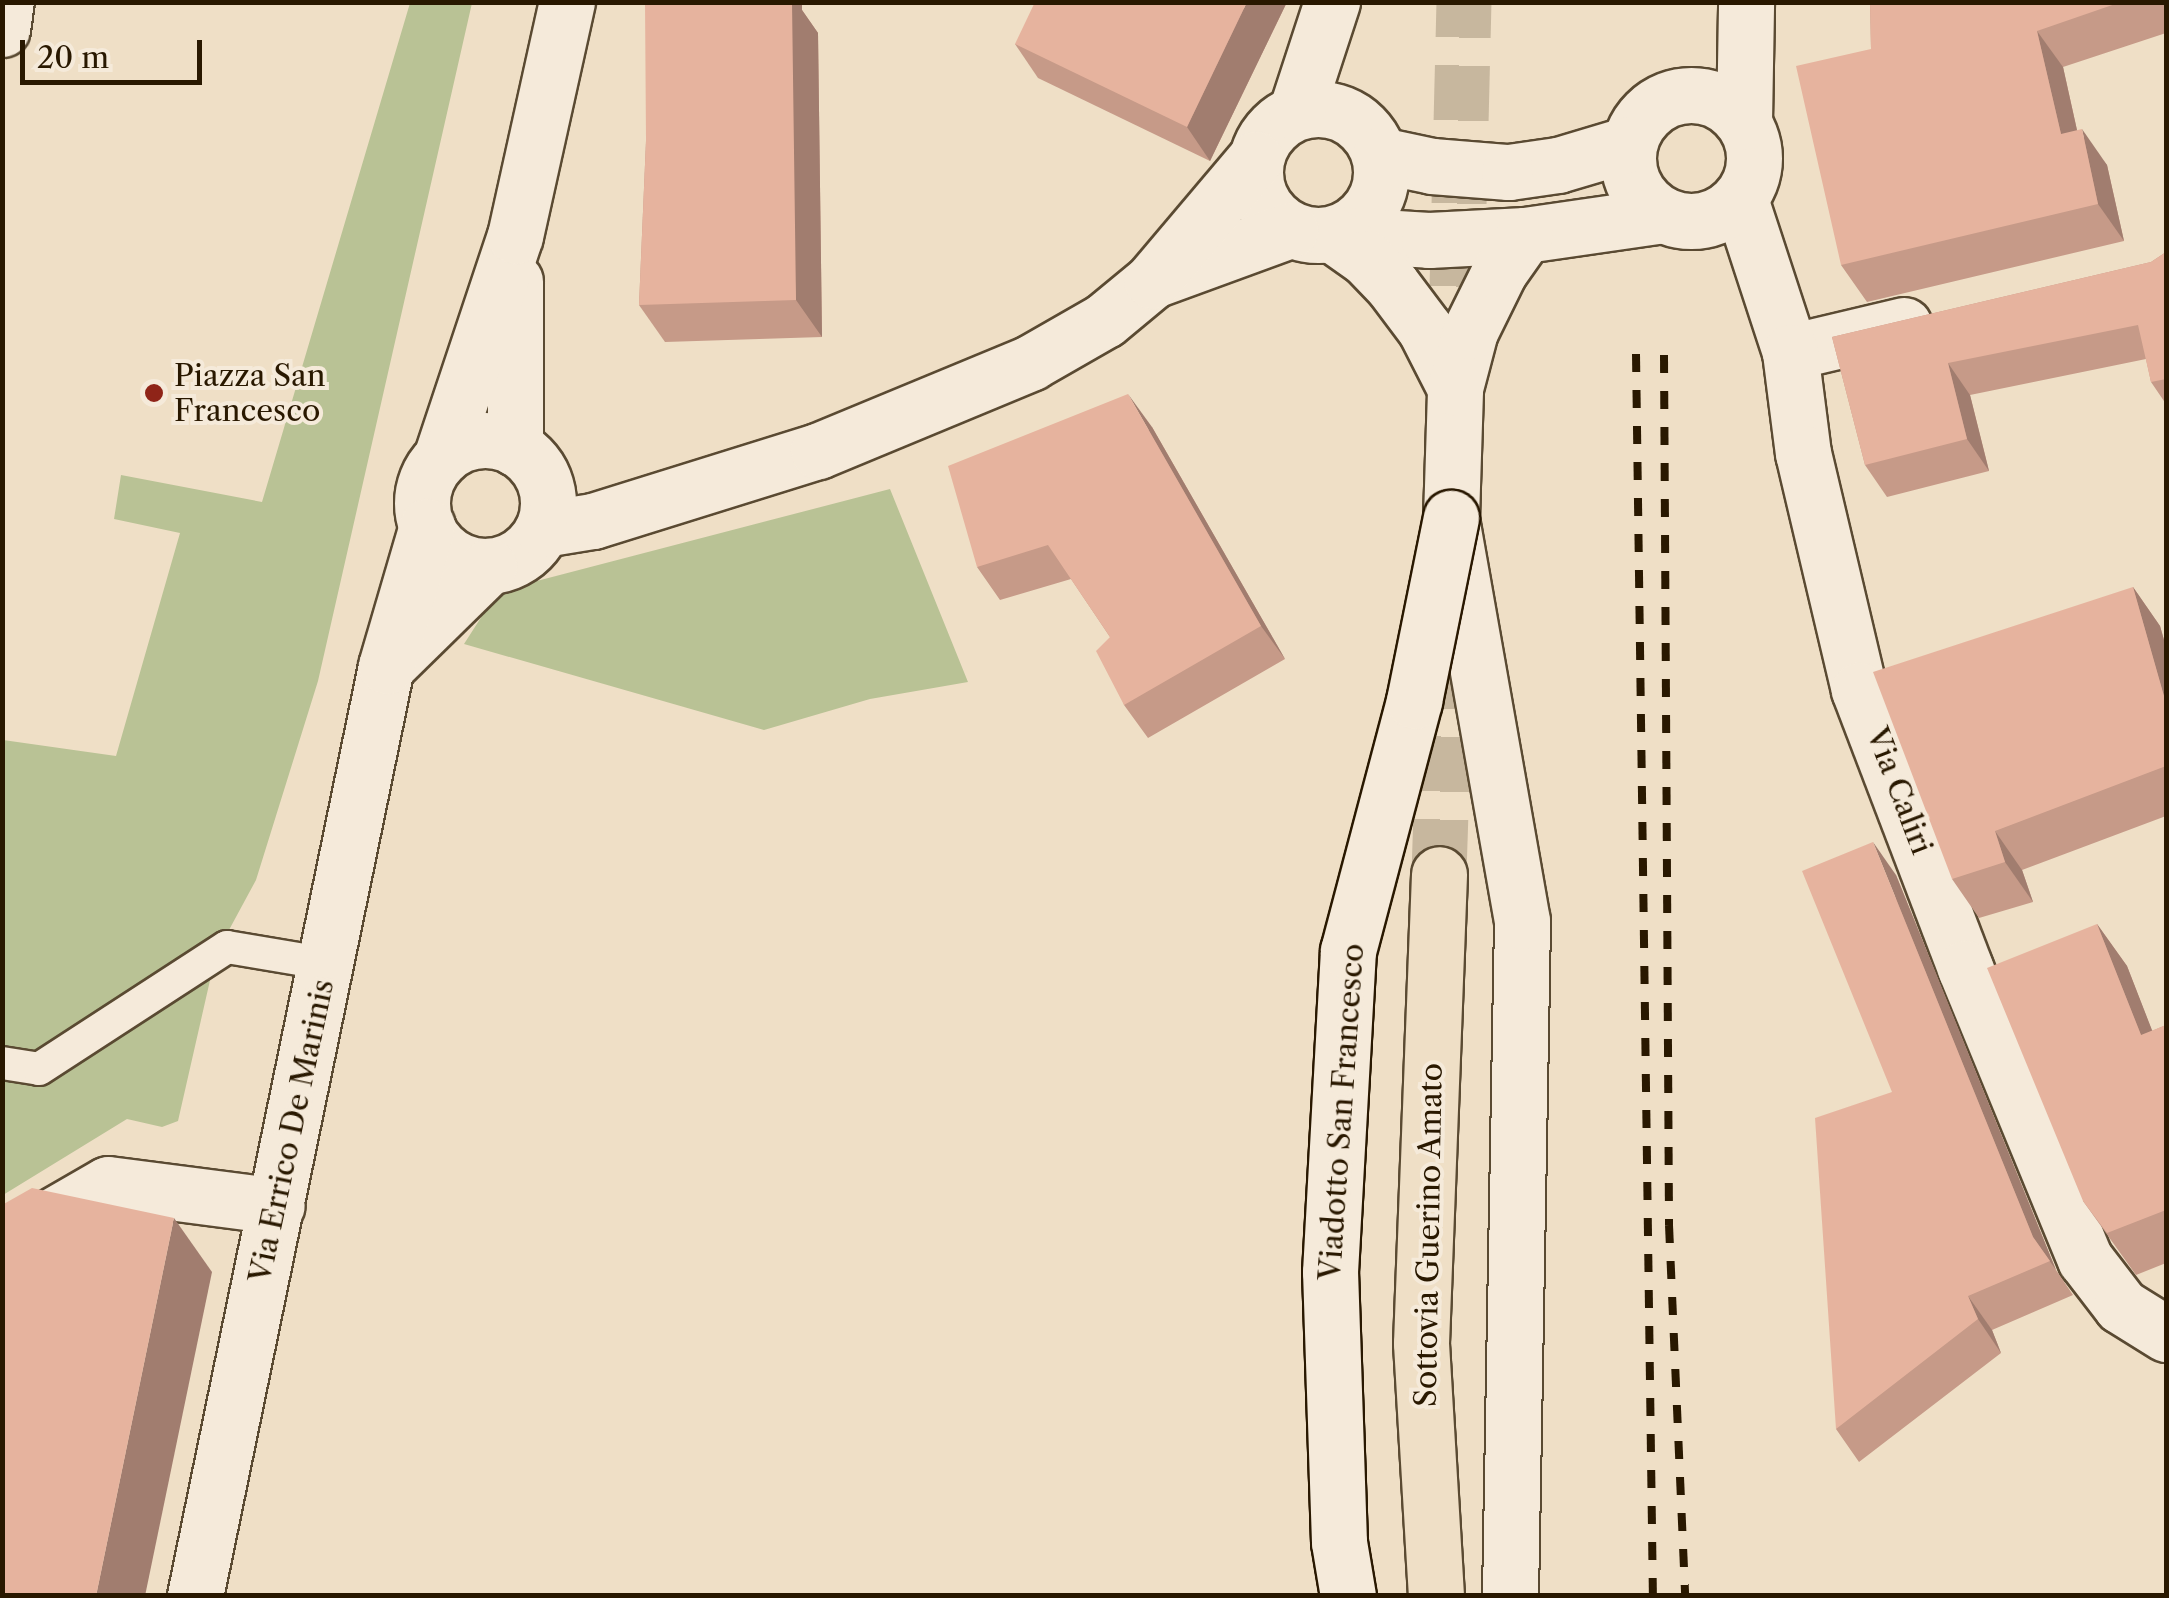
<!DOCTYPE html>
<style>
body{margin:0}
#map{position:relative;width:2169px;height:1598px;overflow:hidden;background:#efdfc6;font-family:"Libre Caslon Text",serif}
div>[style]{position:absolute}
.green>*{inset:0;background:#b9c295}
.primary-tunnel>*{height:55px;margin-top:-27.5px;transform-origin:0;background:repeating-linear-gradient(90deg,#c7b79e 0 55px,transparent 0 83px)}
.roads{filter:drop-shadow(2px 0 #5a4a32) drop-shadow(-2px 0 #5a4a32) drop-shadow(0 2px #5a4a32) drop-shadow(0 -2px #5a4a32)}
.service>*{height:32px;margin:-16px;padding:0 16px;transform-origin:16px;border-radius:16px;background:#f5eada}
.minor>*{height:55px;margin:-27.5px;padding:0 27.5px;transform-origin:27.5px;border-radius:27.5px;background:#f5eada}
.tertiary>*{height:55px;margin:-27.5px;padding:0 27.5px;transform-origin:27.5px;border-radius:27.5px;background:#f5eada}
.secondary>*{height:55px;margin:-27.5px;padding:0 27.5px;transform-origin:27.5px;border-radius:27.5px;background:#f5eada}
.secondary>.ring{margin:-27.5px;padding:0;box-sizing:content-box;background:none;border:55px solid #f5eada;border-radius:50%}
.primary>*{height:55px;margin:-27.5px;padding:0 27.5px;transform-origin:27.5px;border-radius:27.5px;background:#efdfc6}
.rail>*{height:8px;margin-top:-4px;transform-origin:0;background:repeating-linear-gradient(90deg,#291800 0 18px,transparent 0 36px)}
.bridges{filter:drop-shadow(2px 0 #291800) drop-shadow(-2px 0 #291800) drop-shadow(0 2px #291800) drop-shadow(0 -2px #291800)}
.secondary-bridge>*{height:55px;margin:-27.5px;padding:0 27.5px;transform-origin:27.5px;border-radius:27.5px;background:#f5eada}
.wall>*{inset:0;background:#c69a88}
.shaded-wall>*{inset:0;background:#a17d6f}
.building>*{inset:0;background:#e6b39e}
.dots>*{width:28px;height:28px;translate:-50% -50%;box-sizing:border-box;border:5px solid #f5eada;border-radius:50%}
span{translate:-50% -50%;white-space:nowrap;text-align:center;line-height:1.15;-webkit-text-stroke:8px #f5eada;paint-order:stroke}
.poi-label{font-size:30px;color:#291800}
.left{translate:0 -50%;text-align:left}
.street-label{font-size:30px;color:#291800}
.frame{position:absolute;inset:0;border:5px solid #291800;pointer-events:none}
.scale{position:absolute;left:20px;top:40px;width:182px;height:45px;box-sizing:border-box;border:5px solid #291800;border-top:0;padding-left:12px;font-size:30px;line-height:35px;white-space:nowrap;color:#291800;-webkit-text-stroke:8px #f5eada;paint-order:stroke}
</style>
<div id="map">
<div class="green">
<div style="clip-path:polygon(410px 3px,472px 3px,318px 681px,256px 880px,216px 954px,178px 1121px,162px 1127px,127px 1119px,3px 1195px,3px 740px,116px 756px,180px 533px,114px 519px,121px 475px,262px 502px)"></div>
<div style="clip-path:polygon(890px 489px,968px 682px,870px 699px,764px 730px,464px 644px,498px 591px)"></div>
</div>
<div class="primary-tunnel">
<div style="left:1455px;top:369px;width:367px;rotate:-88.6deg"></div>
<div style="left:1439px;top:874px;width:259px;rotate:-88.2deg"></div>
</div>
<div class="roads">
<div class="service">
<div style="left:2px;top:1063px;width:37px;rotate:9deg"></div>
<div style="left:39px;top:1069px;width:224px;rotate:-33deg"></div>
<div style="left:227px;top:947px;width:101px;rotate:9.6deg"></div>
</div>
<div class="minor">
<div style="left:2px;top:29px;width:27px;rotate:-82deg"></div>
<div style="left:1790px;top:352px;width:117px;rotate:-13.3deg"></div>
<div style="left:2px;top:1245px;width:122px;rotate:-29.9deg"></div>
<div style="left:108px;top:1184px;width:170px;rotate:7.4deg"></div>
</div>
<div class="tertiary">
<div style="left:1740px;top:199px;width:161px;rotate:71.9deg"></div>
<div style="left:1790px;top:352px;width:102px;rotate:82.7deg"></div>
<div style="left:1803px;top:453px;width:244px;rotate:76.7deg"></div>
<div style="left:1859px;top:690px;width:298px;rotate:69.1deg"></div>
<div style="left:1965px;top:968px;width:315px;rotate:67.6deg"></div>
<div style="left:2085px;top:1259px;width:59px;rotate:52.5deg"></div>
<div style="left:2121px;top:1306px;width:53px;rotate:31.9deg"></div>
<div style="left:515px;top:281px;width:167px;rotate:90deg"></div>
<div style="left:441px;top:458px;width:234px;rotate:-71.6deg"></div>
<div style="left:515px;top:236px;width:240px;rotate:-77.5deg"></div>
</div>
<div class="secondary">
<div class="ring" style="left:1628px;top:95px;width:71px;height:71px"></div>
<div class="ring" style="left:1255px;top:109px;width:71px;height:71px"></div>
<div style="left:1296px;top:112px;width:116px;rotate:-71.9deg"></div>
<div style="left:1744px;top:122px;width:120px;rotate:-89deg"></div>
<div style="left:1380px;top:155px;width:53px;rotate:11.9deg"></div>
<div style="left:1432px;top:166px;width:77px;rotate:4.5deg"></div>
<div style="left:1509px;top:172px;width:49px;rotate:-8.1deg"></div>
<div style="left:1558px;top:165px;width:74px;rotate:-16.5deg"></div>
<div style="left:1332px;top:234px;width:97px;rotate:3.5deg"></div>
<div style="left:1429px;top:240px;width:96px;rotate:-3deg"></div>
<div style="left:1525px;top:235px;width:140px;rotate:-8.2deg"></div>
<div style="left:1332px;top:234px;width:42px;rotate:35.2deg"></div>
<div style="left:1366px;top:258px;width:37px;rotate:46deg"></div>
<div style="left:1392px;top:285px;width:55px;rotate:53.1deg"></div>
<div style="left:1425px;top:329px;width:66px;rotate:63deg"></div>
<div style="left:1159px;top:278px;width:140px;rotate:-20.1deg"></div>
<div class="ring" style="left:422px;top:440px;width:71px;height:71px"></div>
<div style="left:543px;top:529px;width:51px;rotate:-9.1deg"></div>
<div style="left:593px;top:521px;width:236px;rotate:-17.3deg"></div>
<div style="left:818px;top:451px;width:230px;rotate:-22.5deg"></div>
<div style="left:1030px;top:363px;width:86px;rotate:-29.8deg"></div>
<div style="left:1105px;top:320px;width:61px;rotate:-39.7deg"></div>
<div style="left:1152px;top:281px;width:160px;rotate:-49.8deg"></div>
<div style="left:389px;top:664px;width:140px;rotate:-44.4deg"></div>
<div style="left:195px;top:1596px;width:949px;rotate:-78.39deg"></div>
<div style="left:386px;top:666px;width:146px;rotate:-73.7deg"></div>
<div style="left:1510px;top:1596px;width:675px;rotate:-88.98deg"></div>
<div style="left:1522px;top:921px;width:409px;rotate:-100deg"></div>
<div style="left:1451px;top:518px;width:130px;rotate:-88.2deg"></div>
<div style="left:1455px;top:388px;width:59px;rotate:-75.3deg"></div>
<div style="left:1470px;top:331px;width:66px;rotate:-63.8deg"></div>
<div style="left:1499px;top:272px;width:45px;rotate:-54.9deg"></div>
</div>
<div class="primary">
<div style="left:1436px;top:1596px;width:253px;rotate:-93.4deg"></div>
<div style="left:1421px;top:1343px;width:469px;rotate:-87.8deg"></div>
</div>
</div>
<div class="rail">
<div style="left:1636px;top:354px;width:1242px;rotate:89.22deg"></div>
<div style="left:1664px;top:355px;width:870px;rotate:89.67deg"></div>
<div style="left:1669px;top:1225px;width:371px;rotate:87.5deg"></div>
</div>
<div class="bridges">
<div class="secondary-bridge">
<div style="left:1348px;top:1596px;width:55px;rotate:-99.5deg"></div>
<div style="left:1339px;top:1542px;width:270px;rotate:-91.9deg"></div>
<div style="left:1330px;top:1272px;width:322px;rotate:-86.8deg"></div>
<div style="left:1348px;top:951px;width:259px;rotate:-75.2deg"></div>
<div style="left:1414px;top:701px;width:187px;rotate:-78.6deg"></div>
</div>
</div>
<div class="wall">
<div style="clip-path:polygon(1287px 2px,1210px 161px,1038px 78px,1015px 44px)"></div>
<div style="clip-path:polygon(1870px 2px,2166px 2px,2166px 33px,2063px 67px,2077px 130px,2107px 165px,2124px 241px,1867px 302px,1841px 265px,1871px 49px)"></div>
<div style="clip-path:polygon(802px 10px,818px 33px,822px 337px,665px 342px,639px 305px,646px 141px)"></div>
<div style="clip-path:polygon(2166px 252px,2166px 404px,2151px 382px,2146px 359px,1970px 395px,1989px 471px,1887px 497px,1865px 465px,1832px 337px,2151px 262px)"></div>
<div style="clip-path:polygon(1152px 427px,1285px 659px,1148px 738px,1124px 705px,1110px 637px,1071px 579px,1000px 600px,977px 567px)"></div>
<div style="clip-path:polygon(2133px 587px,2160px 626px,2166px 647px,2166px 816px,2022px 870px,2033px 902px,1979px 918px,1952px 879px)"></div>
<div style="clip-path:polygon(1896px 875px,2056px 1270px,2073px 1295px,1992px 1330px,2001px 1353px,1859px 1462px,1836px 1429px,1892px 1092px)"></div>
<div style="clip-path:polygon(2097px 924px,2127px 966px,2152px 1031px,2166px 1025px,2166px 1263px,2136px 1275px,2083px 1201px)"></div>
</div>
<div class="shaded-wall">
<div style="clip-path:polygon(780px 2px,802px 2px,802px 10px,818px 33px,822px 337px,796px 300px)"></div>
<div style="clip-path:polygon(1247px 2px,1287px 2px,1210px 161px,1187px 127px)"></div>
<div style="clip-path:polygon(2037px 31px,2063px 67px,2086px 171px,2061px 134px)"></div>
<div style="clip-path:polygon(2082px 129px,2107px 165px,2124px 241px,2098px 204px)"></div>
<div style="clip-path:polygon(1948px 363px,1970px 395px,1989px 471px,1967px 439px)"></div>
<div style="clip-path:polygon(1128px 394px,1152px 427px,1285px 659px,1261px 626px)"></div>
<div style="clip-path:polygon(2133px 587px,2160px 626px,2166px 647px,2166px 704px)"></div>
<div style="clip-path:polygon(1995px 831px,2022px 870px,2033px 902px,2005px 862px)"></div>
<div style="clip-path:polygon(1873px 842px,1896px 875px,2056px 1270px,2033px 1237px)"></div>
<div style="clip-path:polygon(2097px 924px,2127px 966px,2166px 1066px,2141px 1035px)"></div>
<div style="clip-path:polygon(174px 1218px,212px 1272px,145px 1596px,96px 1596px)"></div>
<div style="clip-path:polygon(1968px 1296px,1992px 1330px,2001px 1353px,1978px 1319px)"></div>
</div>
<div class="building">
<div style="clip-path:polygon(645px 2px,792px 2px,796px 300px,639px 305px,646px 141px)"></div>
<div style="clip-path:polygon(1035px 2px,1247px 2px,1187px 127px,1015px 44px)"></div>
<div style="clip-path:polygon(1870px 2px,2121px 2px,2037px 31px,2061px 134px,2082px 129px,2098px 204px,1841px 265px,1796px 66px,1871px 49px)"></div>
<div style="clip-path:polygon(2166px 252px,2166px 379px,2151px 382px,2138px 325px,1948px 363px,1967px 439px,1865px 465px,1832px 337px,2151px 262px)"></div>
<div style="clip-path:polygon(1128px 394px,1261px 626px,1124px 705px,1096px 651px,1110px 637px,1048px 545px,977px 567px,948px 466px)"></div>
<div style="clip-path:polygon(2133px 587px,2166px 703px,2166px 766px,1995px 831px,2005px 862px,1952px 879px,1873px 672px)"></div>
<div style="clip-path:polygon(1873px 842px,2033px 1237px,2050px 1261px,1968px 1296px,1978px 1319px,1836px 1429px,1815px 1118px,1892px 1092px,1802px 871px)"></div>
<div style="clip-path:polygon(2097px 924px,2141px 1035px,2166px 1025px,2166px 1210px,2107px 1233px,2083px 1201px,1987px 968px)"></div>
<div style="clip-path:polygon(32px 1188px,174px 1218px,96px 1596px,2px 1596px,2px 1205px)"></div>
</div>
<div class="dots">
<div style="left:154px;top:393px;background:#8f2418"></div>
</div>
<div class="poi-label">
<span class="left" style="left:174px;top:393px">Piazza San<br>Francesco</span>
</div>
<div class="street-label">
<span style="left:1899px;top:791px;rotate:69deg">Via Caliri</span>
<span style="left:1342px;top:1112px;rotate:-86deg">Viadotto San Francesco</span>
<span style="left:292px;top:1131px;rotate:-78deg">Via Errico De Marinis</span>
<span style="left:1429px;top:1235px;rotate:-89deg">Sottovia Guerino Amato</span>
</div>
<div class="frame"></div>
<div class="scale">20 m</div>
</div>
